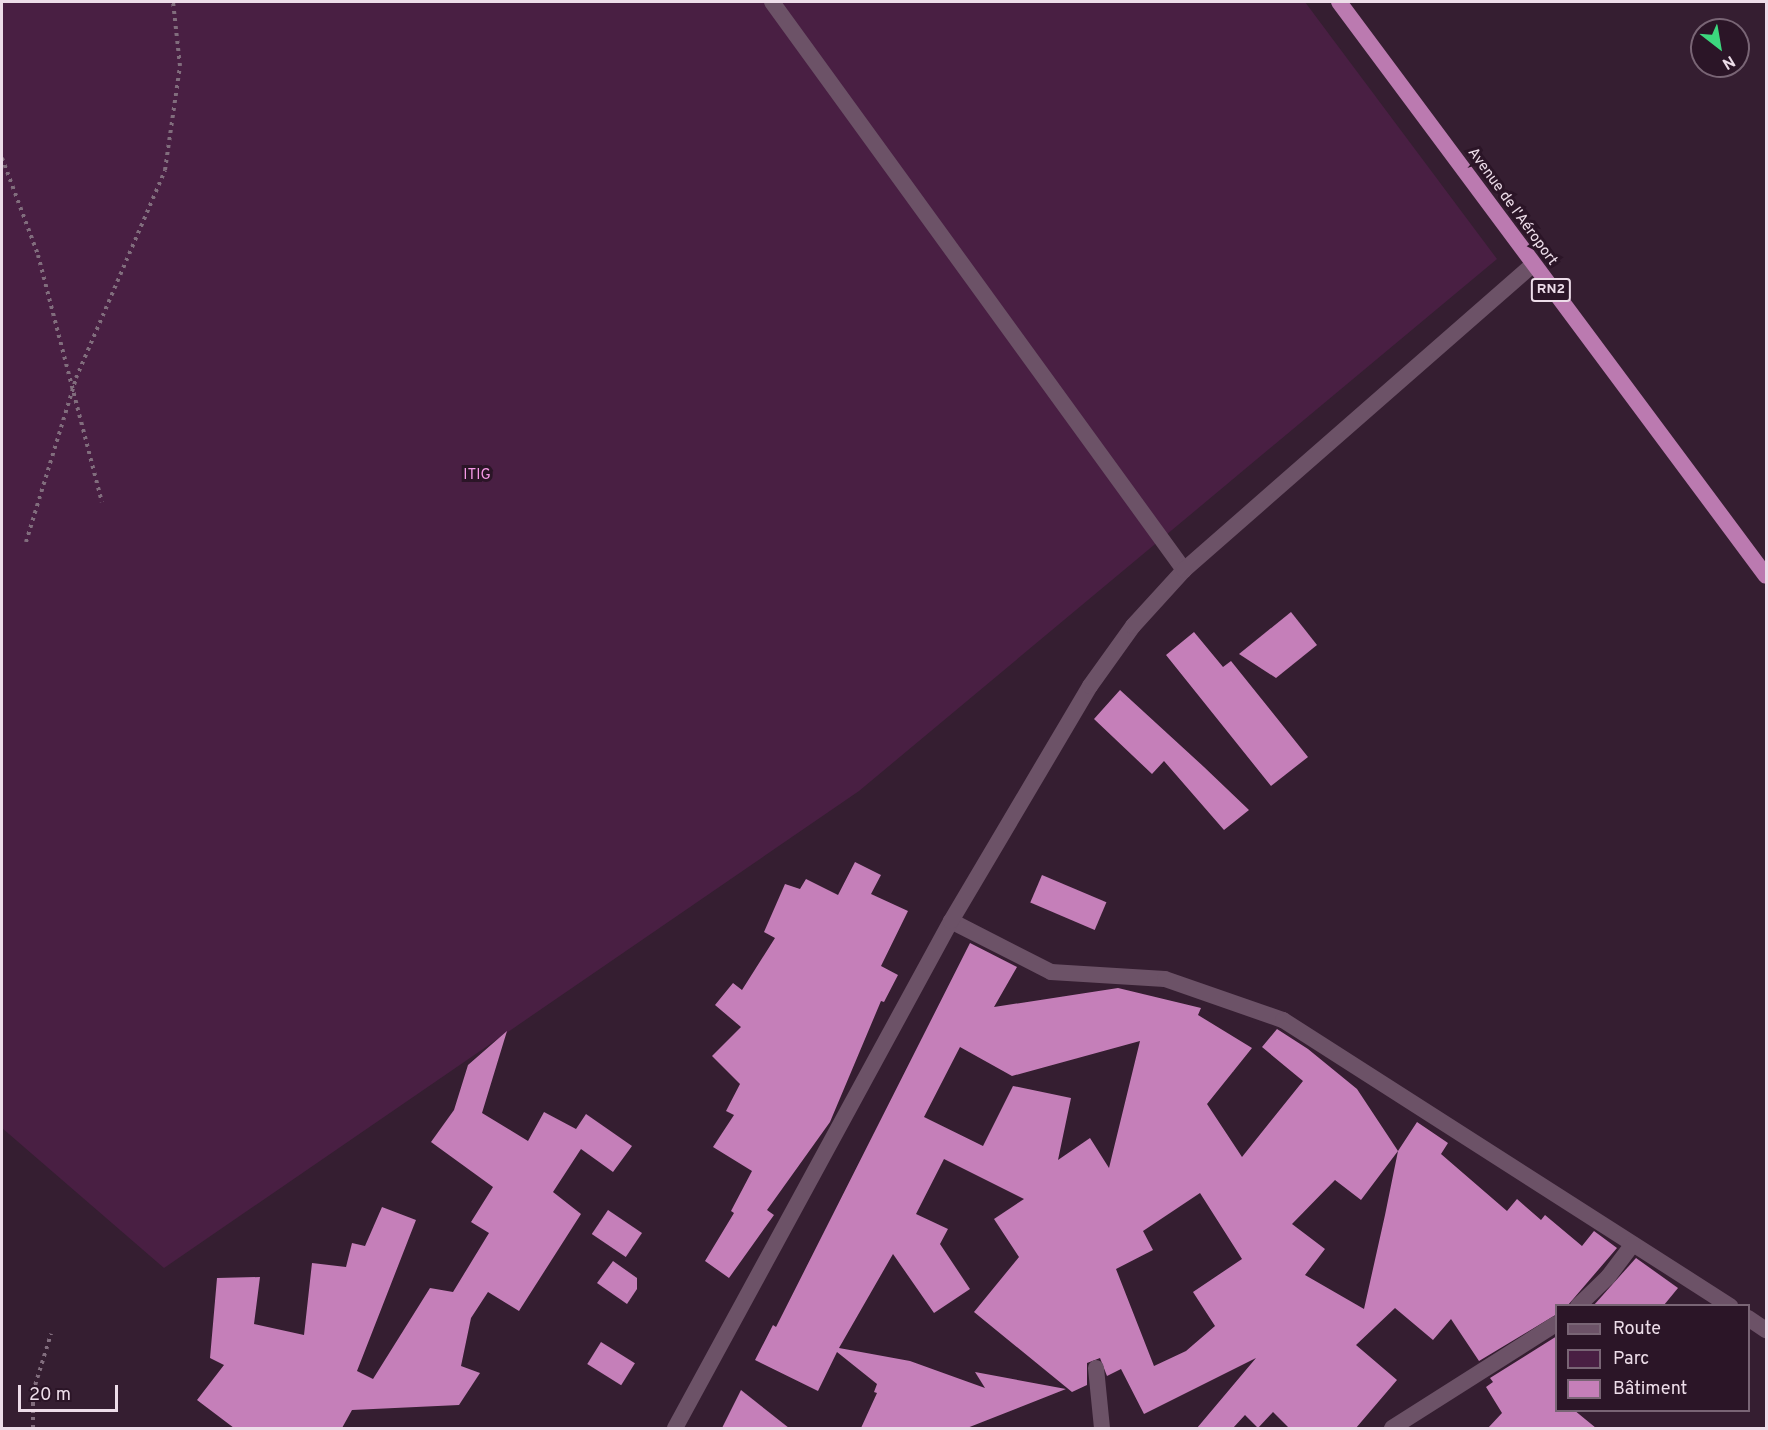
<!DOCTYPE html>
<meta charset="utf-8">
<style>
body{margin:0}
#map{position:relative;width:1768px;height:1430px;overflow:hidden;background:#351e31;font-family:Overpass,sans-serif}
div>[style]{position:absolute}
.green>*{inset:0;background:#491f43}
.building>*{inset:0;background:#c57fb9;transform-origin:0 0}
.path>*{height:4px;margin-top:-2px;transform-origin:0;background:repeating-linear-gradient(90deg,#816d7d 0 3px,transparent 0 7.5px)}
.service>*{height:16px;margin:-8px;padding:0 8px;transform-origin:8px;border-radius:8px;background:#6c5267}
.minor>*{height:16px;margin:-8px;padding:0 8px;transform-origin:8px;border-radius:8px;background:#6c5267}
.trunk>*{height:16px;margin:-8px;padding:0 8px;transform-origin:8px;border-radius:8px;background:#bb7ab0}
span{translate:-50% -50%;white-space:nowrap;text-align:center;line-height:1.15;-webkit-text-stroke:6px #2b1527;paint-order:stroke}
.shield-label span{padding:2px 4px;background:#2b1527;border:2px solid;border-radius:4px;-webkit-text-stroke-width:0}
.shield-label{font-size:14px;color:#eddde9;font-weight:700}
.street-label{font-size:15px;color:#eddde9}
.park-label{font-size:15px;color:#f699e6}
.frame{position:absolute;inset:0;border:3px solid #eddde9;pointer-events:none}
.legend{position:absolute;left:1555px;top:1304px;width:195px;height:108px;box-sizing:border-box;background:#2b1527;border:2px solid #796575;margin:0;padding:8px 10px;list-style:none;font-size:18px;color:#eddde9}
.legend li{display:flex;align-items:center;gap:12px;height:30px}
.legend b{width:30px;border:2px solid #796575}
.north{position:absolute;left:1690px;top:18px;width:60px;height:60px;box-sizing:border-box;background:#2b1527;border:2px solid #796575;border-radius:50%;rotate:149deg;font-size:16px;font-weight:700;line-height:24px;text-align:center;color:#eddde9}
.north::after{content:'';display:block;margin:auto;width:21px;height:27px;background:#3cd77e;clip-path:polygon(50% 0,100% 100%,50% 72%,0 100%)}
.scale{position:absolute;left:18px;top:1385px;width:100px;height:27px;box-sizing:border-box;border:3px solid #eddde9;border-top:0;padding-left:8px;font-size:18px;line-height:21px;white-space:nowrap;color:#eddde9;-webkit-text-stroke:4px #2b1527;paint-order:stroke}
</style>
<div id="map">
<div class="green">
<div style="clip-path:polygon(2px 2px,1305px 2px,1497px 259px,859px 791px,164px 1268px,2px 1128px)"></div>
</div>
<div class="building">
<div style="clip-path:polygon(1291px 612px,1317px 645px,1276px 678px,1239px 654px)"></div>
<div style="clip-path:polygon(1194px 632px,1223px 667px,1231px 661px,1308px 757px,1271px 786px,1166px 655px)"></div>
<div style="clip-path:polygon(1120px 690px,1204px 767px,1249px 810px,1224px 830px,1164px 761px,1152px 774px,1094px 719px)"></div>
<div style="clip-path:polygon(855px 862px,881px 875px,871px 894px,908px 911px,881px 966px,898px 975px,884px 1002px,881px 1001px,830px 1122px,767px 1210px,774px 1215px,729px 1278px,705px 1261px,734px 1213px,731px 1211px,752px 1171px,713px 1147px,734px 1115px,726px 1111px,740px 1084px,712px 1056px,741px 1027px,715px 1005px,733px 983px,742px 990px,775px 938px,764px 932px,785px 884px,800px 889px,806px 879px,838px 895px)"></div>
<div style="left:1042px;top:875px;width:70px;height:30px;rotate:23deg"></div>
<div style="clip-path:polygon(evenodd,970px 943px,1017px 967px,994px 1007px,1118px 988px,1201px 1008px,1198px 1015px,1252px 1048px,1207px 1104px,1242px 1157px,1303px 1081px,1262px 1047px,1277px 1029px,1308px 1049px,1357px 1089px,1398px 1151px,1417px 1122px,1448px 1143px,1441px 1154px,1507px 1211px,1517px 1199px,1541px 1220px,1545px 1215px,1582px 1246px,1594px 1231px,1617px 1248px,1568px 1305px,1557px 1305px,1557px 1314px,1479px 1361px,1451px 1319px,1433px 1340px,1395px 1308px,1356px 1345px,1397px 1380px,1356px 1428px,1289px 1428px,1273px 1412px,1258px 1428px,1245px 1415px,1233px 1428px,1197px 1428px,1256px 1358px,1144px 1414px,1121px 1369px,1107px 1376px,1100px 1358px,1087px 1363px,1087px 1385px,1072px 1392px,974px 1312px,1019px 1257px,994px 1219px,1024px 1199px,944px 1159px,916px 1214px,948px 1229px,940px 1244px,970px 1289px,934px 1313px,893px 1254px,839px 1348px,910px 1361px,985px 1388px,975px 1372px,1066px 1389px,967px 1428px,861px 1428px,877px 1393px,874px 1392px,877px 1384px,837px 1352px,818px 1391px,755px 1360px,773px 1325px,776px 1327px,970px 943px,1140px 1041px,1109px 1168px,1090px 1138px,1058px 1160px,1071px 1098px,1013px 1086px,983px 1146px,924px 1117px,960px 1047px,1012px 1076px,1140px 1041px,970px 943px,1398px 1151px,1385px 1215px,1364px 1309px,1305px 1275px,1325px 1249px,1292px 1224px,1335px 1180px,1361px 1200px,1398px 1151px,970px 943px,1200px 1193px,1242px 1259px,1193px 1292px,1215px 1326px,1186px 1351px,1154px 1366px,1116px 1269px,1153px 1250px,1143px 1231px,1200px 1193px)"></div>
<div style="clip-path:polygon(507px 1031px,482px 1113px,528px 1141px,544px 1112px,576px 1129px,586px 1114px,632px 1146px,613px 1172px,581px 1149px,553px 1192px,581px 1214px,519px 1311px,488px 1292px,471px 1318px,461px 1366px,480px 1373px,459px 1405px,352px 1410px,342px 1428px,234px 1428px,197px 1400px,224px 1365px,210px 1358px,217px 1278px,260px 1277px,254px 1324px,304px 1335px,312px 1263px,346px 1267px,352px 1243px,365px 1246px,382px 1207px,416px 1220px,357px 1371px,373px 1379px,430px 1288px,453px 1292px,489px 1233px,471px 1222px,493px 1187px,431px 1142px,454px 1110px,468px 1065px)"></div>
<div style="left:608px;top:1210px;width:41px;height:29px;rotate:34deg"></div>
<div style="clip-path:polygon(1636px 1258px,1678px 1288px,1664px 1305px,1594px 1305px)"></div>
<div style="clip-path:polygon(613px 1261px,637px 1278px,637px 1289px,627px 1304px,597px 1283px)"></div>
<div style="clip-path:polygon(1557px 1336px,1557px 1410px,1574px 1410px,1596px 1428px,1488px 1428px,1502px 1413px,1486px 1387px,1493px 1382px,1490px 1378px)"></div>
<div style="left:601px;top:1342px;width:40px;height:26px;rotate:32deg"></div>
<div style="clip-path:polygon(741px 1390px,789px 1428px,722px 1428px)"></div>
</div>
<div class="path">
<div style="left:2px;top:158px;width:103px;rotate:69.6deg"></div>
<div style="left:38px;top:255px;width:255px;rotate:75.5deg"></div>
<div style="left:26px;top:542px;width:171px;rotate:-73deg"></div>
<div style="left:76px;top:378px;width:226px;rotate:-66.8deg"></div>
<div style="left:165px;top:170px;width:105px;rotate:-81.8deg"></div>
<div style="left:180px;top:66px;width:64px;rotate:-96.2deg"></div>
<div style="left:33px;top:1428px;width:36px;rotate:-90deg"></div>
<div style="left:33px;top:1392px;width:61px;rotate:-72.8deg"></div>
</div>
<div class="service">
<div style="left:772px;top:2px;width:702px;rotate:54.04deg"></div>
</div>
<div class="minor">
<div style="left:951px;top:921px;width:112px;rotate:27deg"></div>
<div style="left:1051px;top:972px;width:114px;rotate:3.5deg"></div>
<div style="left:1165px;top:979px;width:125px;rotate:19.2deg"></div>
<div style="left:1283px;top:1020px;width:531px;rotate:32.61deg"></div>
<div style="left:1578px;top:1306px;width:42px;rotate:-44deg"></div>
<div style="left:1608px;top:1277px;width:41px;rotate:-52.9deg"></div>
<div style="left:1748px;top:1318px;width:22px;rotate:34deg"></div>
<div style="left:1096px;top:1368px;width:60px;rotate:84.3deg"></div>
<div style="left:675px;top:1428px;width:577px;rotate:-61.44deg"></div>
<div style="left:951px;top:921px;width:273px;rotate:-59.4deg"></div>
<div style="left:1090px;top:686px;width:74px;rotate:-54.4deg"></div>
<div style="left:1133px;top:626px;width:76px;rotate:-47.7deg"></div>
<div style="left:1184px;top:570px;width:463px;rotate:-41.2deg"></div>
<div style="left:1392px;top:1428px;width:194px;rotate:-32.4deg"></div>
</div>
<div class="trunk">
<div style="left:1339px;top:2px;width:715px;rotate:53.35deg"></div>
</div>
<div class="shield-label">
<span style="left:1551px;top:290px">RN2</span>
</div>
<div class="street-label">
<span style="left:1512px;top:207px;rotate:54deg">Avenue de l'Aéroport</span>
</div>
<div class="park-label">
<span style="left:477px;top:476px">ITIG</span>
</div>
<div class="frame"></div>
<ul class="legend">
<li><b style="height:8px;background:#6c5267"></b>Route</li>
<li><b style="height:16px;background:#491f43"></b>Parc</li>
<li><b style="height:16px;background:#c57fb9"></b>Bâtiment</li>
</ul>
<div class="north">N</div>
<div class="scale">20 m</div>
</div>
